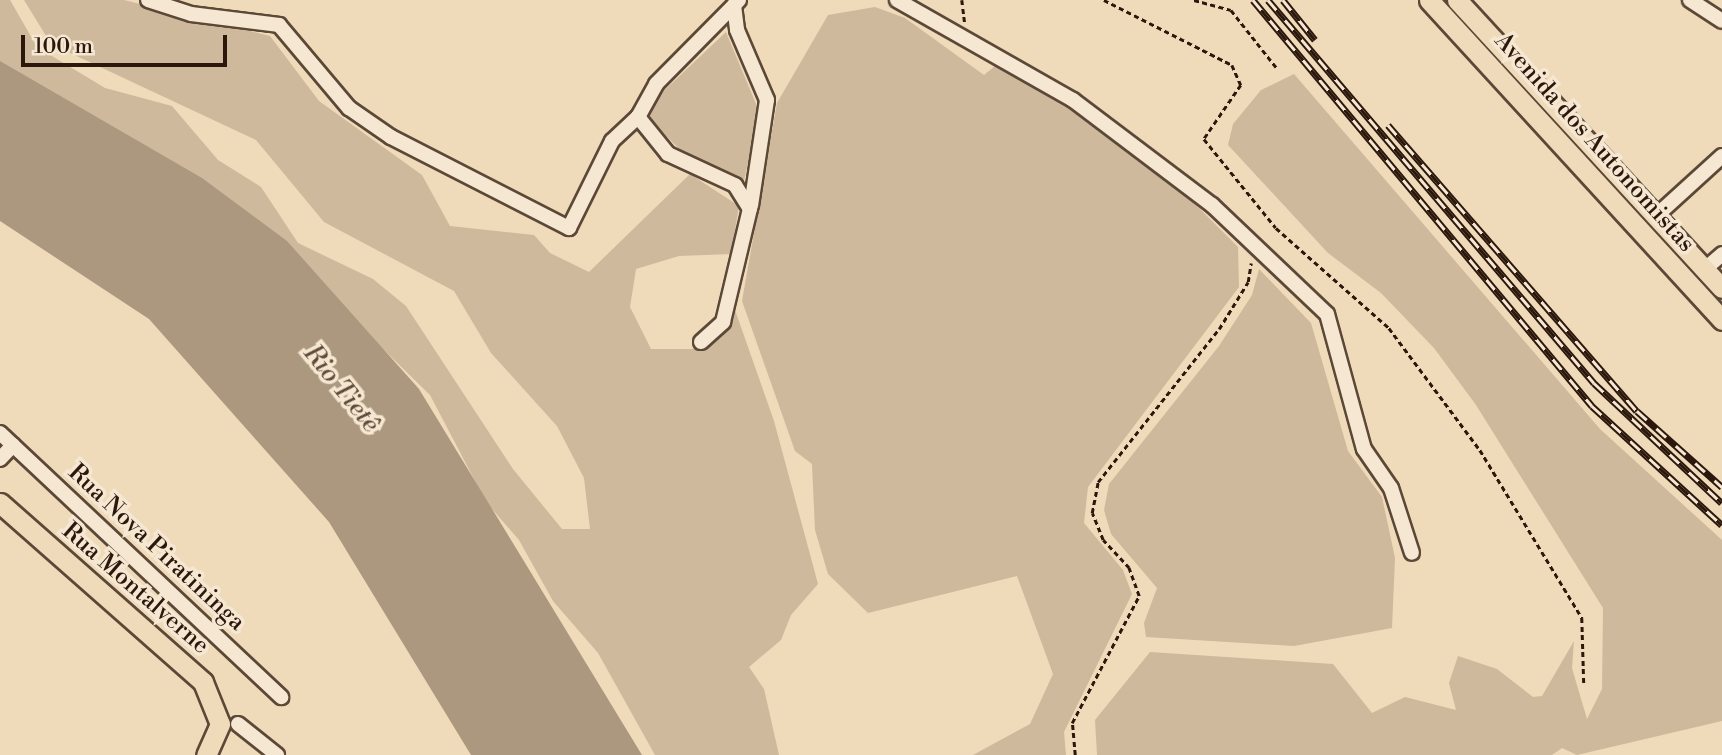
<!DOCTYPE html>
<meta charset="utf-8">
<style>
body{margin:0}
#map{position:relative;width:1722px;height:755px;overflow:hidden;background:#efdaba;font-family:"Libre Bodoni",serif}
div>[style]{position:absolute}
.green>*{inset:0;background:#ceb99c}
.water>*{inset:0;background:#ac987e}
.path>*{height:2.5px;margin-top:-1.25px;transform-origin:0;background:repeating-linear-gradient(90deg,#2b170b 0 5px,transparent 0 8.5px)}
.roads{filter:drop-shadow(2px 0 #5c4837) drop-shadow(-2px 0 #5c4837) drop-shadow(0 2px #5c4837) drop-shadow(0 -2px #5c4837)}
.minor>*{height:14px;margin:-7px;padding:0 7px;transform-origin:7px;border-radius:7px;background:#f5e7d2}
.major>*{height:19px;margin:-9.5px;padding:0 9.5px;transform-origin:9.5px;border-radius:9.5px;background:#efdaba}
.rail>*{height:7px;margin-top:-3.5px;transform-origin:0;background:repeating-linear-gradient(90deg,#f5e7d2 0 13px,#2b170b 0 26px);box-sizing:border-box;border-block:2px solid #2b170b}
span{translate:-50% -50%;white-space:nowrap;text-align:center;line-height:1.15;-webkit-text-stroke:7px #f5e7d2;paint-order:stroke}
.street-label{font-size:24px;color:#2b170b}
.water-label{font-size:26px;color:#5f4b39;font-style:italic}
.scale{position:absolute;left:21px;top:35px;width:206px;height:32px;box-sizing:border-box;border:4px solid #2b170b;border-top:0;padding-left:9px;font-size:21px;line-height:24px;white-space:nowrap;color:#2b170b;-webkit-text-stroke:5px #f5e7d2;paint-order:stroke}
</style>
<div id="map">
<div class="green">
<div style="clip-path:polygon(0 0,10px 0,37px 47px,105px 88px,172px 106px,218px 160px,261px 187px,298px 243px,373px 279px,406px 306px,513px 469px,562px 529px,590px 529px,584px 478px,557px 426px,491px 353px,454px 291px,324px 222px,256px 140px,51px 44px,24px 0,124px 0,270px 36px,319px 101px,422px 175px,450px 226px,534px 235px,550px 253px,589px 272px,690px 174px,739px 206px,731px 254px,679px 256px,636px 269px,630px 307px,651px 349px,701px 349px,721px 337px,735px 310px,774px 421px,818px 584px,791px 615px,781px 640px,749px 667px,764px 689px,779px 755px,655px 755px,598px 653px,553px 601px,519px 540px,486px 502px,430px 395px,376px 342px,0 68px)"></div>
<div style="clip-path:polygon(875px 7px,905px 18px,984px 75px,996px 65px,1061px 100px,1180px 189px,1238px 247px,1239px 287px,1088px 487px,1084px 523px,1123px 570px,1132px 594px,1064px 732px,1066px 755px,973px 755px,1030px 724px,1053px 674px,1017px 576px,868px 613px,828px 574px,815px 530px,812px 464px,795px 451px,742px 301px,777px 103px,828px 15px)"></div>
<div style="clip-path:polygon(726px 32px,759px 111px,744px 181px,682px 152px,647px 116px,653px 101px)"></div>
<div style="clip-path:polygon(1294px 74px,1600px 429px,1722px 540px,1722px 721px,1577px 755px,1562px 748px,1552px 755px,1097px 755px,1095px 720px,1150px 652px,1333px 664px,1372px 713px,1405px 697px,1456px 710px,1449px 683px,1458px 656px,1497px 669px,1533px 697px,1542px 696px,1574px 641px,1572px 668px,1587px 719px,1602px 689px,1603px 608px,1476px 405px,1434px 348px,1381px 293px,1328px 253px,1228px 145px,1233px 124px,1261px 90px)"></div>
<div style="clip-path:polygon(1259px 269px,1311px 323px,1348px 451px,1382px 497px,1395px 558px,1392px 628px,1294px 646px,1146px 637px,1144px 623px,1157px 588px,1111px 534px,1104px 510px,1109px 484px,1219px 346px,1252px 295px)"></div>
</div>
<div class="water">
<div style="clip-path:polygon(0 61px,202px 178px,287px 241px,419px 389px,642px 755px,471px 755px,329px 522px,149px 319px,0 221px)"></div>
</div>
<div class="path">
<div style="left:962px;top:0;width:23px;rotate:83deg"></div>
<div style="left:1104px;top:0;width:144px;rotate:26.9deg"></div>
<div style="left:1232px;top:65px;width:22px;rotate:66deg"></div>
<div style="left:1241px;top:85px;width:65px;rotate:124.4deg"></div>
<div style="left:1204px;top:139px;width:114px;rotate:51deg"></div>
<div style="left:1276px;top:228px;width:151px;rotate:41.5deg"></div>
<div style="left:1389px;top:328px;width:152px;rotate:53.3deg"></div>
<div style="left:1480px;top:450px;width:197px;rotate:58.7deg"></div>
<div style="left:1582px;top:618px;width:67px;rotate:88.3deg"></div>
<div style="left:1194px;top:0;width:38px;rotate:15deg"></div>
<div style="left:1231px;top:10px;width:73px;rotate:51.7deg"></div>
<div style="left:1075px;top:755px;width:32px;rotate:-95deg"></div>
<div style="left:1072px;top:723px;width:144px;rotate:-62.2deg"></div>
<div style="left:1139px;top:596px;width:30px;rotate:-110deg"></div>
<div style="left:1129px;top:568px;width:38px;rotate:-133deg"></div>
<div style="left:1103px;top:540px;width:29px;rotate:-112deg"></div>
<div style="left:1092px;top:513px;width:32px;rotate:-79deg"></div>
<div style="left:1098px;top:482px;width:195px;rotate:-51.7deg"></div>
<div style="left:1219px;top:329px;width:55px;rotate:-58.3deg"></div>
<div style="left:1248px;top:282px;width:19px;rotate:-81deg"></div>
</div>
<div class="roads">
<div class="minor">
<div style="left:148px;top:0;width:45px;rotate:18deg"></div>
<div style="left:191px;top:14px;width:89px;rotate:7.1deg"></div>
<div style="left:279px;top:25px;width:109px;rotate:49.9deg"></div>
<div style="left:349px;top:108px;width:51px;rotate:34.6deg"></div>
<div style="left:391px;top:137px;width:200px;rotate:27.1deg"></div>
<div style="left:569px;top:228px;width:97px;rotate:-63.7deg"></div>
<div style="left:612px;top:141px;width:35px;rotate:-43deg"></div>
<div style="left:897px;top:0;width:202px;rotate:29.6deg"></div>
<div style="left:1073px;top:100px;width:174px;rotate:37.1deg"></div>
<div style="left:1212px;top:205px;width:158px;rotate:43.5deg"></div>
<div style="left:1327px;top:314px;width:140px;rotate:74.7deg"></div>
<div style="left:1364px;top:449px;width:47px;rotate:55.3deg"></div>
<div style="left:1391px;top:488px;width:68px;rotate:72.1deg"></div>
<div style="left:1690px;top:0;width:38px;rotate:33deg"></div>
<div style="left:734px;top:5px;width:25px;rotate:83deg"></div>
<div style="left:737px;top:30px;width:76px;rotate:66.8deg"></div>
<div style="left:767px;top:100px;width:107px;rotate:98.6deg"></div>
<div style="left:1656px;top:216px;width:89px;rotate:-42.3deg"></div>
<div style="left:1705px;top:269px;width:23px;rotate:-41deg"></div>
<div style="left:701px;top:342px;width:30px;rotate:-42deg"></div>
<div style="left:723px;top:322px;width:116px;rotate:-76.6deg"></div>
<div style="left:750px;top:209px;width:28px;rotate:-122deg"></div>
<div style="left:735px;top:185px;width:74px;rotate:-155.2deg"></div>
<div style="left:668px;top:154px;width:48px;rotate:-129deg"></div>
<div style="left:638px;top:117px;width:38px;rotate:-61deg"></div>
<div style="left:656px;top:84px;width:118px;rotate:-45.3deg"></div>
<div style="left:0;top:433px;width:386px;rotate:43.2deg"></div>
<div style="left:0;top:459px;width:19px;rotate:-47deg"></div>
<div style="left:238px;top:724px;width:50px;rotate:38.5deg"></div>
</div>
<div class="major">
<div style="left:1429px;top:0;width:434px;rotate:47.5deg"></div>
<div style="left:1457px;top:0;width:391px;rotate:47.4deg"></div>
<div style="left:0;top:503px;width:271px;rotate:41.4deg"></div>
<div style="left:203px;top:682px;width:45px;rotate:68deg"></div>
<div style="left:220px;top:724px;width:34px;rotate:114deg"></div>
</div>
</div>
<div class="rail">
<div style="left:1253px;top:0;width:529px;rotate:50.14deg"></div>
<div style="left:1592px;top:406px;width:176px;rotate:42.5deg"></div>
<div style="left:1268px;top:0;width:503px;rotate:49.6deg"></div>
<div style="left:1594px;top:383px;width:175px;rotate:43.2deg"></div>
<div style="left:1283px;top:0;width:51px;rotate:51.3deg"></div>
<div style="left:1388px;top:125px;width:379px;rotate:49deg"></div>
<div style="left:1637px;top:411px;width:114px;rotate:41.8deg"></div>
</div>
<div class="street-label">
<span style="left:1594px;top:143px;rotate:48deg">Avenida dos Autonomistas</span>
<span style="left:156px;top:548px;rotate:43deg">Rua Nova Piratininga</span>
<span style="left:135px;top:589px;rotate:41deg">Rua Montalverne</span>
</div>
<div class="water-label">
<span style="left:341px;top:389px;rotate:51deg">Rio Tietê</span>
</div>
<div class="scale">100 m</div>
</div>
